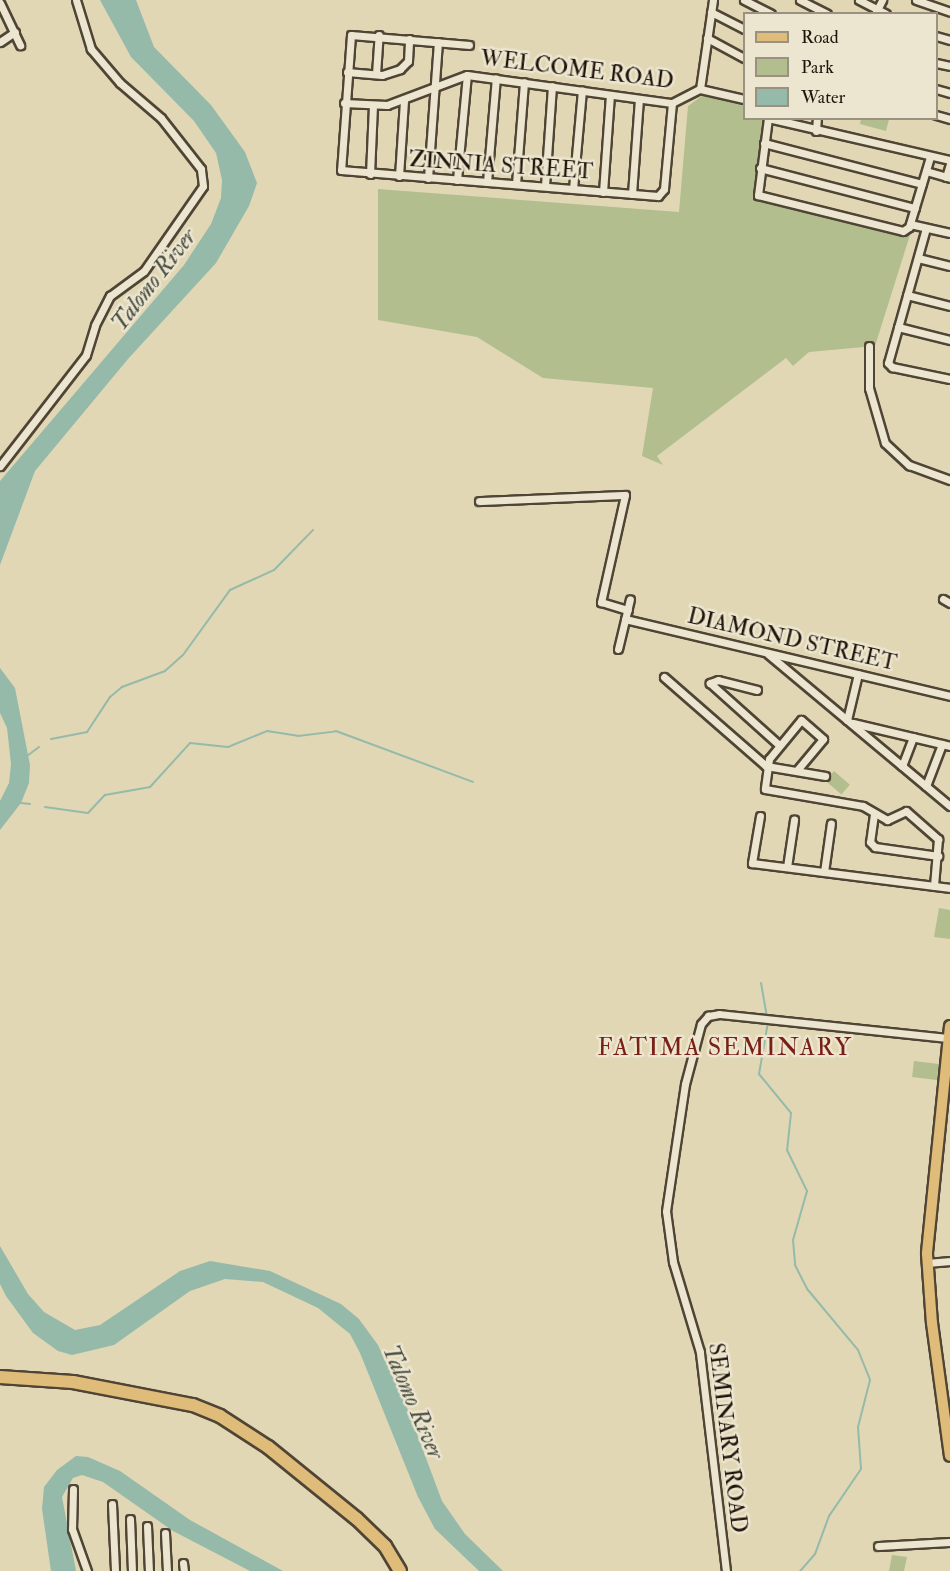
<!DOCTYPE html>
<style>
body{margin:0}
#map{position:relative;width:950px;height:1571px;overflow:hidden;background:#e1d7b5;font-family:"IM FELL Double Pica",serif}
div>[style]{position:absolute}
.green>*{inset:0;background:#b2be8e;transform-origin:0 0}
.water>*{inset:0;background:#95baaa}
.stream>*{height:2px;margin:-1px;padding:0 1px;transform-origin:1px;border-radius:1px;background:#95baaa}
.roads{filter:drop-shadow(2px 0 #504535) drop-shadow(-2px 0 #504535) drop-shadow(0 2px #504535) drop-shadow(0 -2px #504535)}
.minor>*{height:7px;margin:-3.5px;padding:0 3.5px;transform-origin:3.5px;border-radius:3.5px;background:#ece5cf}
.primary>*{height:10px;margin:-5px;padding:0 5px;transform-origin:5px;border-radius:5px;background:#e0bc7a}
.trunk>*{height:12px;margin:-6px;padding:0 6px;transform-origin:6px;border-radius:6px;background:#e0bc7a}
span{translate:-50% -50%;white-space:nowrap;text-align:center;line-height:1.15;-webkit-text-stroke:5px #ece5cf;paint-order:stroke}
.street-label{font-size:22px;color:#20140a}
.water-label{font-size:24px;color:#494e42;font-style:italic}
.neighbourhood-label{font-size:24px;color:#7a1f14;letter-spacing:1.5px}
.legend{position:absolute;left:743px;top:12px;width:195px;height:108px;box-sizing:border-box;background:#ece5cf;border:2px solid #9a9180;margin:0;padding:8px 10px;list-style:none;font-size:18px;color:#20140a}
.legend li{display:flex;align-items:center;gap:12px;height:30px}
.legend b{width:30px;border:2px solid #9a9180}
</style>
<div id="map">
<div class="green">
<div style="clip-path:polygon(706px 93px,744px 102px,744px 118px,765px 119px,753px 200px,910px 235px,875px 346px,809px 352px,793px 366px,786px 358px,657px 456px,663px 465px,642px 456px,653px 388px,543px 378px,477px 337px,378px 320px,378px 189px,679px 212px,688px 106px)"></div>
<div style="clip-path:polygon(861px 119px,862px 118px,889px 119px,886px 131px,860px 124px)"></div>
<div style="left:834px;top:771px;width:21px;height:13px;rotate:41deg"></div>
<div style="clip-path:polygon(939px 908px,950px 910px,950px 939px,934px 937px)"></div>
<div style="left:914px;top:1061px;width:25px;height:16px;rotate:7deg"></div>
<div style="clip-path:polygon(892px 1555px,907px 1557px,904px 1571px,889px 1571px)"></div>
</div>
<div class="water">
<div style="clip-path:polygon(100px 0,136px 0,154px 47px,211px 105px,245px 152px,257px 183px,249px 206px,216px 263px,128px 359px,35px 471px,0 565px,0 481px,184px 265px,211px 224px,221px 198px,222px 180px,216px 153px,194px 121px,131px 57px)"></div>
<div style="clip-path:polygon(0 668px,15px 688px,30px 765px,29px 783px,21px 803px,0 830px,0 801px,9px 783px,11px 764px,7px 728px,0 713px)"></div>
<div style="clip-path:polygon(0 1246px,28px 1294px,44px 1312px,75px 1330px,100px 1325px,180px 1271px,210px 1261px,270px 1271px,341px 1304px,359px 1319px,378px 1345px,408px 1410px,442px 1501px,465px 1534px,503px 1571px,479px 1571px,435px 1529px,418px 1497px,360px 1353px,350px 1334px,318px 1308px,263px 1282px,225px 1279px,190px 1291px,114px 1345px,72px 1355px,58px 1351px,33px 1333px,6px 1296px,0 1284px)"></div>
<div style="clip-path:polygon(76px 1456px,88px 1457px,120px 1471px,190px 1520px,283px 1571px,250px 1571px,173px 1531px,103px 1482px,82px 1475px,73px 1478px,62px 1497px,76px 1571px,51px 1571px,42px 1509px,44px 1487px,57px 1470px)"></div>
</div>
<div class="stream">
<div style="left:51px;top:739px;width:37px;rotate:-11deg"></div>
<div style="left:87px;top:732px;width:42px;rotate:-56.7deg"></div>
<div style="left:110px;top:697px;width:16px;rotate:-40deg"></div>
<div style="left:122px;top:687px;width:46px;rotate:-20.4deg"></div>
<div style="left:165px;top:671px;width:24px;rotate:-42deg"></div>
<div style="left:183px;top:655px;width:80px;rotate:-54.1deg"></div>
<div style="left:230px;top:590px;width:48px;rotate:-24.4deg"></div>
<div style="left:274px;top:570px;width:56px;rotate:-45.7deg"></div>
<div style="left:27px;top:756px;width:15px;rotate:-37deg"></div>
<div style="left:21px;top:803px;width:9px;rotate:6deg"></div>
<div style="left:45px;top:807px;width:43px;rotate:7.9deg"></div>
<div style="left:88px;top:813px;width:25px;rotate:-47deg"></div>
<div style="left:105px;top:795px;width:46px;rotate:-10.1deg"></div>
<div style="left:150px;top:787px;width:59px;rotate:-47.7deg"></div>
<div style="left:190px;top:743px;width:38px;rotate:6deg"></div>
<div style="left:228px;top:747px;width:42px;rotate:-22.3deg"></div>
<div style="left:267px;top:731px;width:31px;rotate:9deg"></div>
<div style="left:298px;top:736px;width:38px;rotate:-7deg"></div>
<div style="left:336px;top:731px;width:146px;rotate:20.4deg"></div>
<div style="left:761px;top:983px;width:34px;rotate:80deg"></div>
<div style="left:768px;top:1022px;width:53px;rotate:99.8deg"></div>
<div style="left:759px;top:1074px;width:50px;rotate:50.6deg"></div>
<div style="left:791px;top:1113px;width:37px;rotate:96deg"></div>
<div style="left:787px;top:1150px;width:46px;rotate:64deg"></div>
<div style="left:807px;top:1191px;width:51px;rotate:105.9deg"></div>
<div style="left:793px;top:1240px;width:25px;rotate:85deg"></div>
<div style="left:795px;top:1265px;width:28px;rotate:63deg"></div>
<div style="left:808px;top:1290px;width:78px;rotate:50.2deg"></div>
<div style="left:858px;top:1350px;width:32px;rotate:68deg"></div>
<div style="left:870px;top:1380px;width:49px;rotate:104.3deg"></div>
<div style="left:858px;top:1427px;width:42px;rotate:85.9deg"></div>
<div style="left:861px;top:1469px;width:57px;rotate:124.2deg"></div>
<div style="left:829px;top:1516px;width:40px;rotate:110.2deg"></div>
<div style="left:815px;top:1554px;width:23px;rotate:131deg"></div>
</div>
<div class="roads">
<div class="minor">
<div style="left:744px;top:0;width:30px;rotate:27deg"></div>
<div style="left:800px;top:0;width:30px;rotate:27deg"></div>
<div style="left:859px;top:0;width:30px;rotate:27deg"></div>
<div style="left:916px;top:0;width:36px;rotate:19deg"></div>
<div style="left:0;top:3px;width:47px;rotate:64.5deg"></div>
<div style="left:711px;top:12px;width:37px;rotate:27deg"></div>
<div style="left:875px;top:14px;width:16px;rotate:-63deg"></div>
<div style="left:936px;top:36px;width:15px;rotate:16deg"></div>
<div style="left:707px;top:38px;width:42px;rotate:28.4deg"></div>
<div style="left:0;top:42px;width:18px;rotate:-34deg"></div>
<div style="left:469px;top:45px;width:118px;rotate:-175.2deg"></div>
<div style="left:351px;top:35px;width:135px;rotate:94.2deg"></div>
<div style="left:341px;top:170px;width:318px;rotate:4.7deg"></div>
<div style="left:658px;top:196px;width:9px;rotate:-49deg"></div>
<div style="left:664px;top:189px;width:86px;rotate:-84.7deg"></div>
<div style="left:936px;top:63px;width:14px;rotate:12deg"></div>
<div style="left:347px;top:72px;width:35px;rotate:5deg"></div>
<div style="left:382px;top:75px;width:19px;rotate:-18deg"></div>
<div style="left:400px;top:69px;width:11px;rotate:-45deg"></div>
<div style="left:408px;top:61px;width:22px;rotate:-87deg"></div>
<div style="left:376px;top:74px;width:39px;rotate:-86deg"></div>
<div style="left:700px;top:89px;width:90px;rotate:-81.7deg"></div>
<div style="left:700px;top:89px;width:45px;rotate:12.8deg"></div>
<div style="left:936px;top:89px;width:15px;rotate:16deg"></div>
<div style="left:344px;top:103px;width:43px;rotate:2.7deg"></div>
<div style="left:387px;top:105px;width:85px;rotate:-20.6deg"></div>
<div style="left:467px;top:75px;width:207px;rotate:7.8deg"></div>
<div style="left:672px;top:103px;width:31px;rotate:-27deg"></div>
<div style="left:936px;top:115px;width:15px;rotate:16deg"></div>
<div style="left:768px;top:118px;width:78px;rotate:97.4deg"></div>
<div style="left:758px;top:195px;width:149px;rotate:13.9deg"></div>
<div style="left:903px;top:231px;width:7px;rotate:-34deg"></div>
<div style="left:909px;top:227px;width:73px;rotate:-73.3deg"></div>
<div style="left:768px;top:118px;width:187px;rotate:13deg"></div>
<div style="left:816px;top:131px;width:13px;rotate:-86deg"></div>
<div style="left:764px;top:143px;width:163px;rotate:14.5deg"></div>
<div style="left:760px;top:168px;width:160px;rotate:14.5deg"></div>
<div style="left:926px;top:171px;width:25px;rotate:16deg"></div>
<div style="left:370px;top:174px;width:68px;rotate:-87.5deg"></div>
<div style="left:399px;top:176px;width:76px;rotate:-86.2deg"></div>
<div style="left:946px;top:177px;width:14px;rotate:-73deg"></div>
<div style="left:428px;top:178px;width:136px;rotate:-85.8deg"></div>
<div style="left:457px;top:180px;width:105px;rotate:-84.6deg"></div>
<div style="left:487px;top:182px;width:104px;rotate:-85.1deg"></div>
<div style="left:516px;top:184px;width:102px;rotate:-85.5deg"></div>
<div style="left:545px;top:186px;width:100px;rotate:-86deg"></div>
<div style="left:573px;top:189px;width:99px;rotate:-84.8deg"></div>
<div style="left:603px;top:192px;width:97px;rotate:-85.9deg"></div>
<div style="left:632px;top:194px;width:95px;rotate:-85.8deg"></div>
<div style="left:910px;top:224px;width:41px;rotate:12.7deg"></div>
<div style="left:926px;top:228px;width:140px;rotate:105.7deg"></div>
<div style="left:888px;top:363px;width:6px;rotate:45deg"></div>
<div style="left:892px;top:367px;width:59px;rotate:11.7deg"></div>
<div style="left:918px;top:258px;width:33px;rotate:14deg"></div>
<div style="left:907px;top:295px;width:44px;rotate:14.3deg"></div>
<div style="left:898px;top:327px;width:54px;rotate:14deg"></div>
<div style="left:869px;top:346px;width:42px;rotate:90deg"></div>
<div style="left:869px;top:388px;width:57px;rotate:73.8deg"></div>
<div style="left:885px;top:443px;width:33px;rotate:43deg"></div>
<div style="left:909px;top:465px;width:44px;rotate:20.1deg"></div>
<div style="left:0;top:466px;width:140px;rotate:-52.2deg"></div>
<div style="left:86px;top:355px;width:31px;rotate:-73deg"></div>
<div style="left:95px;top:325px;width:33px;rotate:-63deg"></div>
<div style="left:110px;top:296px;width:42px;rotate:-36.3deg"></div>
<div style="left:144px;top:271px;width:103px;rotate:-55.2deg"></div>
<div style="left:203px;top:186px;width:17px;rotate:-97deg"></div>
<div style="left:201px;top:169px;width:65px;rotate:-128.1deg"></div>
<div style="left:161px;top:118px;width:54px;rotate:-139.5deg"></div>
<div style="left:120px;top:83px;width:45px;rotate:-130.5deg"></div>
<div style="left:91px;top:49px;width:51px;rotate:-107deg"></div>
<div style="left:479px;top:501px;width:146px;rotate:-2.4deg"></div>
<div style="left:625px;top:495px;width:110px;rotate:102.6deg"></div>
<div style="left:601px;top:602px;width:28px;rotate:17deg"></div>
<div style="left:943px;top:599px;width:8px;rotate:30deg"></div>
<div style="left:625px;top:619px;width:334px;rotate:13.3deg"></div>
<div style="left:618px;top:649px;width:51px;rotate:-76.5deg"></div>
<div style="left:768px;top:654px;width:237px;rotate:39.9deg"></div>
<div style="left:664px;top:677px;width:135px;rotate:41.1deg"></div>
<div style="left:766px;top:766px;width:60px;rotate:9.6deg"></div>
<div style="left:757px;top:690px;width:40px;rotate:-165.6deg"></div>
<div style="left:718px;top:680px;width:9px;rotate:159deg"></div>
<div style="left:710px;top:683px;width:93px;rotate:41.9deg"></div>
<div style="left:847px;top:720px;width:47px;rotate:-76.6deg"></div>
<div style="left:853px;top:723px;width:100px;rotate:13.3deg"></div>
<div style="left:902px;top:766px;width:31px;rotate:-69deg"></div>
<div style="left:798px;top:769px;width:39px;rotate:-50deg"></div>
<div style="left:823px;top:739px;width:29px;rotate:-139deg"></div>
<div style="left:801px;top:720px;width:50px;rotate:129.4deg"></div>
<div style="left:769px;top:759px;width:30px;rotate:98deg"></div>
<div style="left:765px;top:789px;width:99px;rotate:9.8deg"></div>
<div style="left:863px;top:806px;width:28px;rotate:30deg"></div>
<div style="left:887px;top:820px;width:21px;rotate:-25deg"></div>
<div style="left:906px;top:811px;width:43px;rotate:41.2deg"></div>
<div style="left:938px;top:839px;width:47px;rotate:94.9deg"></div>
<div style="left:926px;top:786px;width:45px;rotate:-69.1deg"></div>
<div style="left:874px;top:814px;width:28px;rotate:98deg"></div>
<div style="left:870px;top:842px;width:7px;rotate:45deg"></div>
<div style="left:875px;top:847px;width:64px;rotate:8.1deg"></div>
<div style="left:760px;top:816px;width:48px;rotate:99.7deg"></div>
<div style="left:752px;top:863px;width:200px;rotate:7.2deg"></div>
<div style="left:787px;top:867px;width:48px;rotate:-81.5deg"></div>
<div style="left:824px;top:872px;width:49px;rotate:-81.9deg"></div>
<div style="left:927px;top:1263px;width:23px;rotate:-5deg"></div>
<div style="left:73px;top:1489px;width:40px;rotate:91.4deg"></div>
<div style="left:72px;top:1529px;width:45px;rotate:70.3deg"></div>
<div style="left:112px;top:1504px;width:67px;rotate:87.4deg"></div>
<div style="left:130px;top:1519px;width:52px;rotate:87.8deg"></div>
<div style="left:147px;top:1526px;width:45px;rotate:87.5deg"></div>
<div style="left:165px;top:1533px;width:38px;rotate:87deg"></div>
<div style="left:878px;top:1546px;width:72px;rotate:-3.2deg"></div>
<div style="left:183px;top:1563px;width:8px;rotate:83deg"></div>
<div style="left:726px;top:1571px;width:221px;rotate:-96.8deg"></div>
<div style="left:700px;top:1352px;width:94px;rotate:-106.7deg"></div>
<div style="left:673px;top:1262px;width:51px;rotate:-97.8deg"></div>
<div style="left:666px;top:1211px;width:128px;rotate:-81.5deg"></div>
<div style="left:685px;top:1084px;width:62px;rotate:-75.1deg"></div>
<div style="left:701px;top:1024px;width:11px;rotate:-49deg"></div>
<div style="left:708px;top:1016px;width:11px;rotate:-10deg"></div>
<div style="left:719px;top:1014px;width:231px;rotate:6deg"></div>
</div>
<div class="primary">
<div style="left:950px;top:1026px;width:229px;rotate:95.8deg"></div>
<div style="left:927px;top:1254px;width:69px;rotate:85.9deg"></div>
<div style="left:932px;top:1323px;width:134px;rotate:82.3deg"></div>
</div>
<div class="trunk">
<div style="left:0;top:1377px;width:73px;rotate:3.9deg"></div>
<div style="left:73px;top:1382px;width:122px;rotate:10.9deg"></div>
<div style="left:193px;top:1405px;width:29px;rotate:22deg"></div>
<div style="left:220px;top:1416px;width:57px;rotate:32.9deg"></div>
<div style="left:268px;top:1447px;width:114px;rotate:39deg"></div>
<div style="left:357px;top:1519px;width:39px;rotate:44deg"></div>
<div style="left:385px;top:1546px;width:29px;rotate:59deg"></div>
</div>
</div>
<div class="street-label">
<span style="left:577px;top:70px;rotate:7deg">WELCOME ROAD</span>
<span style="left:501px;top:166px;rotate:4deg">ZINNIA STREET</span>
<span style="left:792px;top:640px;rotate:13deg">DIAMOND STREET</span>
<span style="left:727px;top:1438px;rotate:83deg">SEMINARY ROAD</span>
</div>
<div class="water-label">
<span style="left:154px;top:280px;rotate:-52deg">Talomo River</span>
<span style="left:413px;top:1402px;rotate:67deg">Talomo River</span>
</div>
<div class="neighbourhood-label">
<span style="left:725px;top:1048px">FATIMA SEMINARY</span>
</div>
<ul class="legend">
<li><b style="height:8px;background:#e0bc7a"></b>Road</li>
<li><b style="height:16px;background:#b2be8e"></b>Park</li>
<li><b style="height:16px;background:#95baaa"></b>Water</li>
</ul>
</div>
